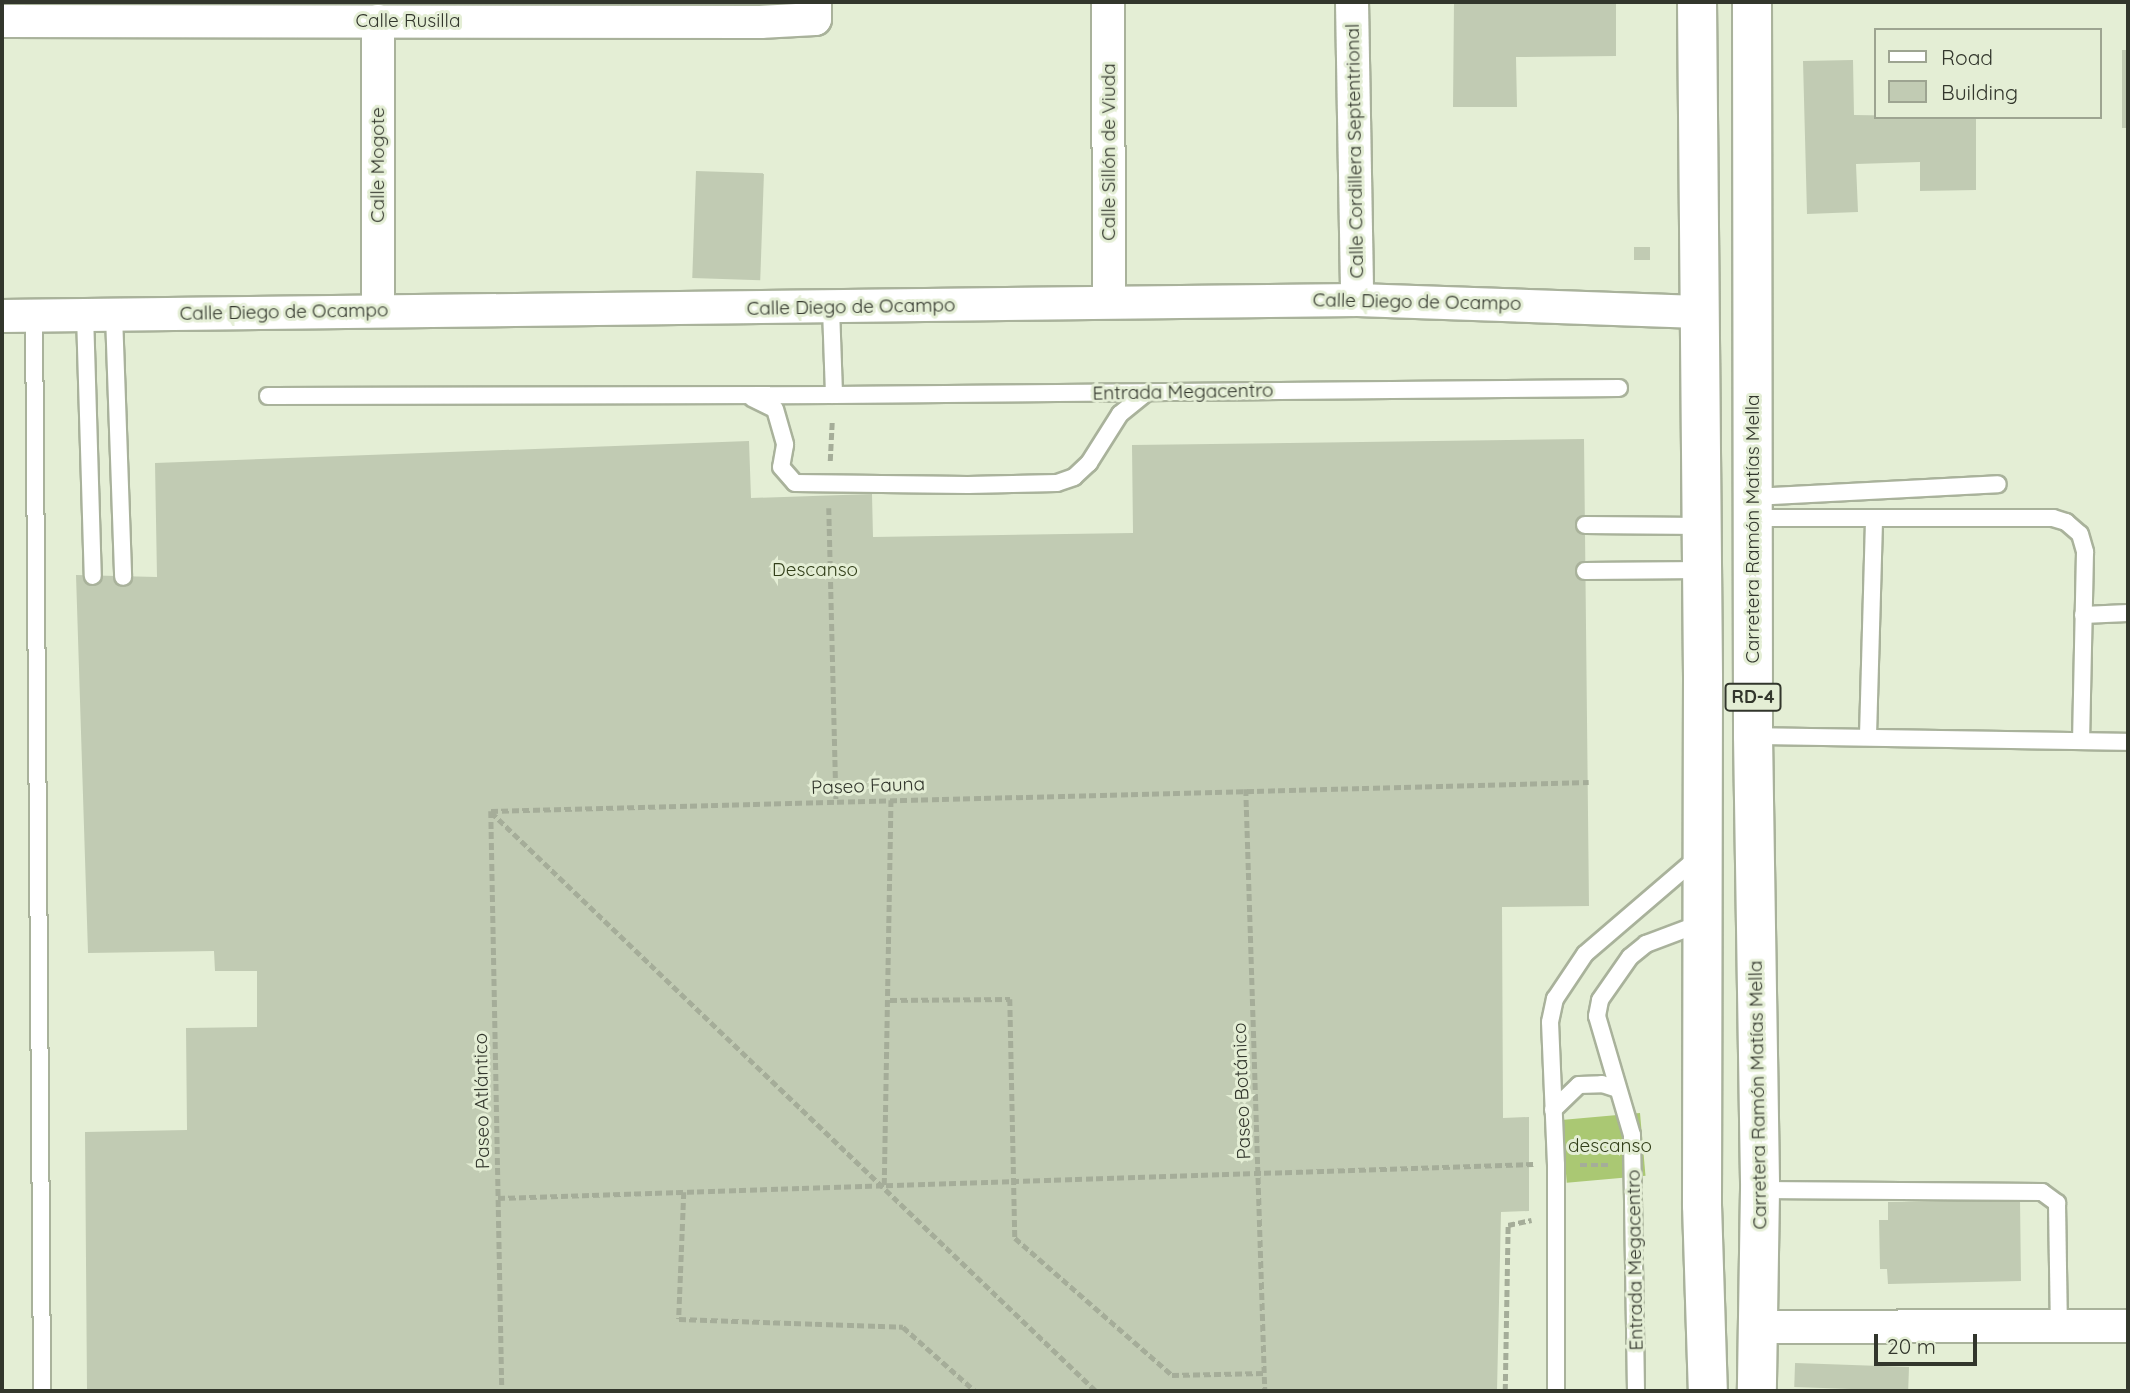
<!DOCTYPE html>
<meta charset="utf-8">
<style>
body{margin:0}
#map{position:relative;width:2130px;height:1393px;overflow:hidden;background:#e4eed5;font-family:Quicksand,sans-serif}
div>[style]{position:absolute}
.green>*{inset:0;background:#aac873;transform-origin:0 0}
.building>*{inset:0;background:#c1cbb3;transform-origin:0 0}
.path>*{height:4.5px;margin-top:-2.25px;transform-origin:0;background:repeating-linear-gradient(90deg,#a5ad99 0 7px,transparent 0 10.5px)}
.roads{filter:drop-shadow(2px 0 #a9b29b) drop-shadow(-2px 0 #a9b29b) drop-shadow(0 2px #a9b29b) drop-shadow(0 -2px #a9b29b)}
.service>*{height:16px;margin:-8px;padding:0 8px;transform-origin:8px;border-radius:8px;background:#fff}
.minor>*{height:32px;margin:-16px;padding:0 16px;transform-origin:16px;border-radius:16px;background:#fff}
.primary>*{height:38px;margin:-19px;padding:0 19px;transform-origin:19px;border-radius:19px;background:#fff}
span{translate:-50% -50%;white-space:nowrap;text-align:center;line-height:1.15;-webkit-text-stroke:6px #e4eed5;paint-order:stroke}
.shield-label span{padding:2px 5px;background:#e4eed5;border:2px solid;border-radius:5px;-webkit-text-stroke-width:0}
.shield-label{font-size:18px;color:#32362c;font-weight:700}
.street-label{font-size:19px;color:#32362c}
.park-label{font-size:19px;color:#323f19}
.frame{position:absolute;inset:0;border:4px solid #32362c;pointer-events:none}
.legend{position:absolute;left:1874px;top:28px;width:228px;height:91px;box-sizing:border-box;background:#e4eed5;border:2px solid #9da491;margin:0;padding:9px 12px;list-style:none;font-size:21px;color:#32362c}
.legend li{display:flex;align-items:center;gap:14px;height:35px}
.legend b{width:35px;border:2px solid #9da491}
.scale{position:absolute;left:1874px;top:1334px;width:103px;height:32px;box-sizing:border-box;border:4px solid #32362c;border-top:0;padding-left:9px;font-size:21px;line-height:24px;white-space:nowrap;color:#32362c;-webkit-text-stroke:5px #e4eed5;paint-order:stroke}
</style>
<div id="map">
<div class="green">
<div style="left:1640px;top:1113px;width:63px;height:79px;rotate:85deg"></div>
</div>
<div class="building">
<div style="clip-path:polygon(1454px 2px,1616px 2px,1616px 56px,1516px 57px,1517px 107px,1453px 107px)"></div>
<div style="left:2122px;top:50px;width:6px;height:78px"></div>
<div style="clip-path:polygon(1853px 60px,1854px 115px,1976px 117px,1976px 190px,1920px 191px,1920px 162px,1856px 164px,1858px 212px,1807px 214px,1803px 61px)"></div>
<div style="left:696px;top:171px;width:68px;height:107px;rotate:2deg"></div>
<div style="left:1634px;top:247px;width:16px;height:13px"></div>
<div style="clip-path:polygon(1584px 439px,1589px 906px,1502px 907px,1503px 1118px,1529px 1117px,1529px 1211px,1501px 1212px,1497px 1391px,87px 1391px,85px 1132px,187px 1130px,186px 1028px,257px 1027px,257px 971px,215px 971px,214px 951px,88px 953px,76px 575px,157px 577px,155px 463px,749px 441px,751px 498px,872px 494px,873px 537px,1133px 533px,1132px 445px)"></div>
<div style="clip-path:polygon(2020px 1200px,2021px 1281px,1888px 1284px,1887px 1269px,1880px 1269px,1879px 1220px,1888px 1220px,1888px 1202px)"></div>
<div style="left:1909px;top:1367px;width:24px;height:114px;rotate:92deg"></div>
</div>
<div class="path">
<div style="left:830px;top:461px;width:40px;rotate:-87.1deg"></div>
<div style="left:829px;top:508px;width:293px;rotate:88.6deg"></div>
<div style="left:1246px;top:789px;width:602px;rotate:88.19deg"></div>
<div style="left:491px;top:811px;width:1098px;rotate:-1.51deg"></div>
<div style="left:491px;top:811px;width:580px;rotate:88.91deg"></div>
<div style="left:491px;top:812px;width:837px;rotate:43.74deg"></div>
<div style="left:890px;top:1000px;width:120px;rotate:-0.5deg"></div>
<div style="left:1010px;top:999px;width:239px;rotate:88.8deg"></div>
<div style="left:1015px;top:1238px;width:208px;rotate:41.1deg"></div>
<div style="left:1172px;top:1375px;width:93px;rotate:-1.2deg"></div>
<div style="left:1580px;top:1165px;width:30px"></div>
<div style="left:884px;top:1185px;width:385px;rotate:-89deg"></div>
<div style="left:684px;top:1192px;width:127px;rotate:92.3deg"></div>
<div style="left:679px;top:1319px;width:224px;rotate:2deg"></div>
<div style="left:903px;top:1327px;width:96px;rotate:41.6deg"></div>
<div style="left:498px;top:1198px;width:1036px;rotate:-1.88deg"></div>
<div style="left:1505px;top:1391px;width:166px;rotate:-89deg"></div>
<div style="left:1508px;top:1225px;width:24px;rotate:-12deg"></div>
</div>
<div class="roads">
<div class="service">
<div style="left:831px;top:308px;width:87px;rotate:88deg"></div>
<div style="left:834px;top:395px;width:785px;rotate:-0.51deg"></div>
<div style="left:34px;top:314px;width:1077px;rotate:89.57deg"></div>
<div style="left:85px;top:314px;width:262px;rotate:88.3deg"></div>
<div style="left:114px;top:315px;width:262px;rotate:88deg"></div>
<div style="left:268px;top:396px;width:566px;rotate:-0.1deg"></div>
<div style="left:752px;top:398px;width:25px;rotate:26deg"></div>
<div style="left:775px;top:409px;width:37px;rotate:74deg"></div>
<div style="left:785px;top:445px;width:22px;rotate:100deg"></div>
<div style="left:781px;top:467px;width:21px;rotate:49deg"></div>
<div style="left:795px;top:483px;width:173px;rotate:0.7deg"></div>
<div style="left:968px;top:485px;width:89px;rotate:-1.3deg"></div>
<div style="left:1057px;top:483px;width:18px;rotate:-19deg"></div>
<div style="left:1074px;top:477px;width:21px;rotate:-43deg"></div>
<div style="left:1089px;top:463px;width:58px;rotate:-57.7deg"></div>
<div style="left:1120px;top:414px;width:35px;rotate:-39deg"></div>
<div style="left:1753px;top:497px;width:245px;rotate:-3deg"></div>
<div style="left:1753px;top:518px;width:300px"></div>
<div style="left:2053px;top:518px;width:14px;rotate:17deg"></div>
<div style="left:2066px;top:522px;width:18px;rotate:41deg"></div>
<div style="left:2080px;top:534px;width:19px;rotate:74deg"></div>
<div style="left:2085px;top:552px;width:189px;rotate:91.2deg"></div>
<div style="left:1585px;top:525px;width:117px;rotate:0.5deg"></div>
<div style="left:1585px;top:571px;width:117px;rotate:-0.5deg"></div>
<div style="left:2083px;top:615px;width:45px;rotate:-2.5deg"></div>
<div style="left:1753px;top:736px;width:375px;rotate:0.9deg"></div>
<div style="left:1868px;top:736px;width:217px;rotate:-88.4deg"></div>
<div style="left:1553px;top:1110px;width:36px;rotate:-44deg"></div>
<div style="left:1579px;top:1085px;width:23px;rotate:-2deg"></div>
<div style="left:1602px;top:1084px;width:16px;rotate:18deg"></div>
<div style="left:1760px;top:1190px;width:282px;rotate:0.4deg"></div>
<div style="left:2042px;top:1192px;width:19px;rotate:36deg"></div>
<div style="left:2057px;top:1203px;width:123px;rotate:89.1deg"></div>
<div style="left:1556px;top:1391px;width:226px;rotate:-90deg"></div>
<div style="left:1556px;top:1165px;width:143px;rotate:-92.4deg"></div>
<div style="left:1550px;top:1022px;width:24px;rotate:-78deg"></div>
<div style="left:1555px;top:999px;width:54px;rotate:-56.3deg"></div>
<div style="left:1585px;top:954px;width:149px;rotate:-40.6deg"></div>
<div style="left:1636px;top:1391px;width:256px;rotate:-90.9deg"></div>
<div style="left:1632px;top:1135px;width:124px;rotate:-106.4deg"></div>
<div style="left:1597px;top:1016px;width:16px;rotate:-79deg"></div>
<div style="left:1600px;top:1000px;width:52px;rotate:-55.1deg"></div>
<div style="left:1630px;top:957px;width:21px;rotate:-39deg"></div>
<div style="left:1646px;top:944px;width:60px;rotate:-20.6deg"></div>
</div>
<div class="minor">
<div style="left:1108px;top:2px;width:300px;rotate:89.8deg"></div>
<div style="left:1352px;top:2px;width:298px;rotate:89deg"></div>
<div style="left:2px;top:21px;width:758px;rotate:0.08deg"></div>
<div style="left:760px;top:22px;width:55px;rotate:-3.1deg"></div>
<div style="left:815px;top:19px;width:17px;rotate:-90deg"></div>
<div style="left:378px;top:21px;width:289px;rotate:90deg"></div>
<div style="left:2px;top:316px;width:1355px;rotate:-0.68deg"></div>
<div style="left:1357px;top:300px;width:342px;rotate:2deg"></div>
<div style="left:1757px;top:1327px;width:371px;rotate:-0.2deg"></div>
</div>
<div class="primary">
<div style="left:1697px;top:2px;width:676px;rotate:89.49deg"></div>
<div style="left:1703px;top:678px;width:527px;rotate:90.11deg"></div>
<div style="left:1702px;top:1205px;width:186px;rotate:88.2deg"></div>
<div style="left:1752px;top:2px;width:734px;rotate:89.92deg"></div>
<div style="left:1753px;top:736px;width:454px;rotate:89.1deg"></div>
<div style="left:1760px;top:1190px;width:201px;rotate:90.9deg"></div>
</div>
</div>
<div class="shield-label">
<span style="left:1753px;top:697px">RD-4</span>
</div>
<div class="street-label">
<span style="left:408px;top:21px">Calle Rusilla</span>
<span style="left:1355px;top:151px;rotate:-91deg">Calle Cordillera Septentrional</span>
<span style="left:1109px;top:152px;rotate:-90deg">Calle Sillón de Viuda</span>
<span style="left:378px;top:165px;rotate:-90deg">Calle Mogote</span>
<span style="left:1417px;top:302px;rotate:1deg">Calle Diego de Ocampo</span>
<span style="left:851px;top:307px;rotate:-1deg">Calle Diego de Ocampo</span>
<span style="left:284px;top:312px;rotate:-1deg">Calle Diego de Ocampo</span>
<span style="left:1183px;top:392px;rotate:-1deg">Entrada Megacentro</span>
<span style="left:1753px;top:529px;rotate:-90deg">Carretera Ramón Matías Mella</span>
<span style="left:868px;top:786px;rotate:-2deg">Paseo Fauna</span>
<span style="left:1242px;top:1091px;rotate:-92deg">Paseo Botánico</span>
<span style="left:1758px;top:1095px;rotate:-91deg">Carretera Ramón Matías Mella</span>
<span style="left:482px;top:1101px;rotate:-91deg">Paseo Atlántico</span>
<span style="left:1635px;top:1260px;rotate:-91deg">Entrada Megacentro</span>
</div>
<div class="park-label">
<span style="left:815px;top:570px">Descanso</span>
<span style="left:1610px;top:1146px">descanso</span>
</div>
<div class="frame"></div>
<ul class="legend">
<li><b style="height:9px;background:#fff"></b>Road</li>
<li><b style="height:19px;background:#c1cbb3"></b>Building</li>
</ul>
<div class="scale">20 m</div>
</div>
